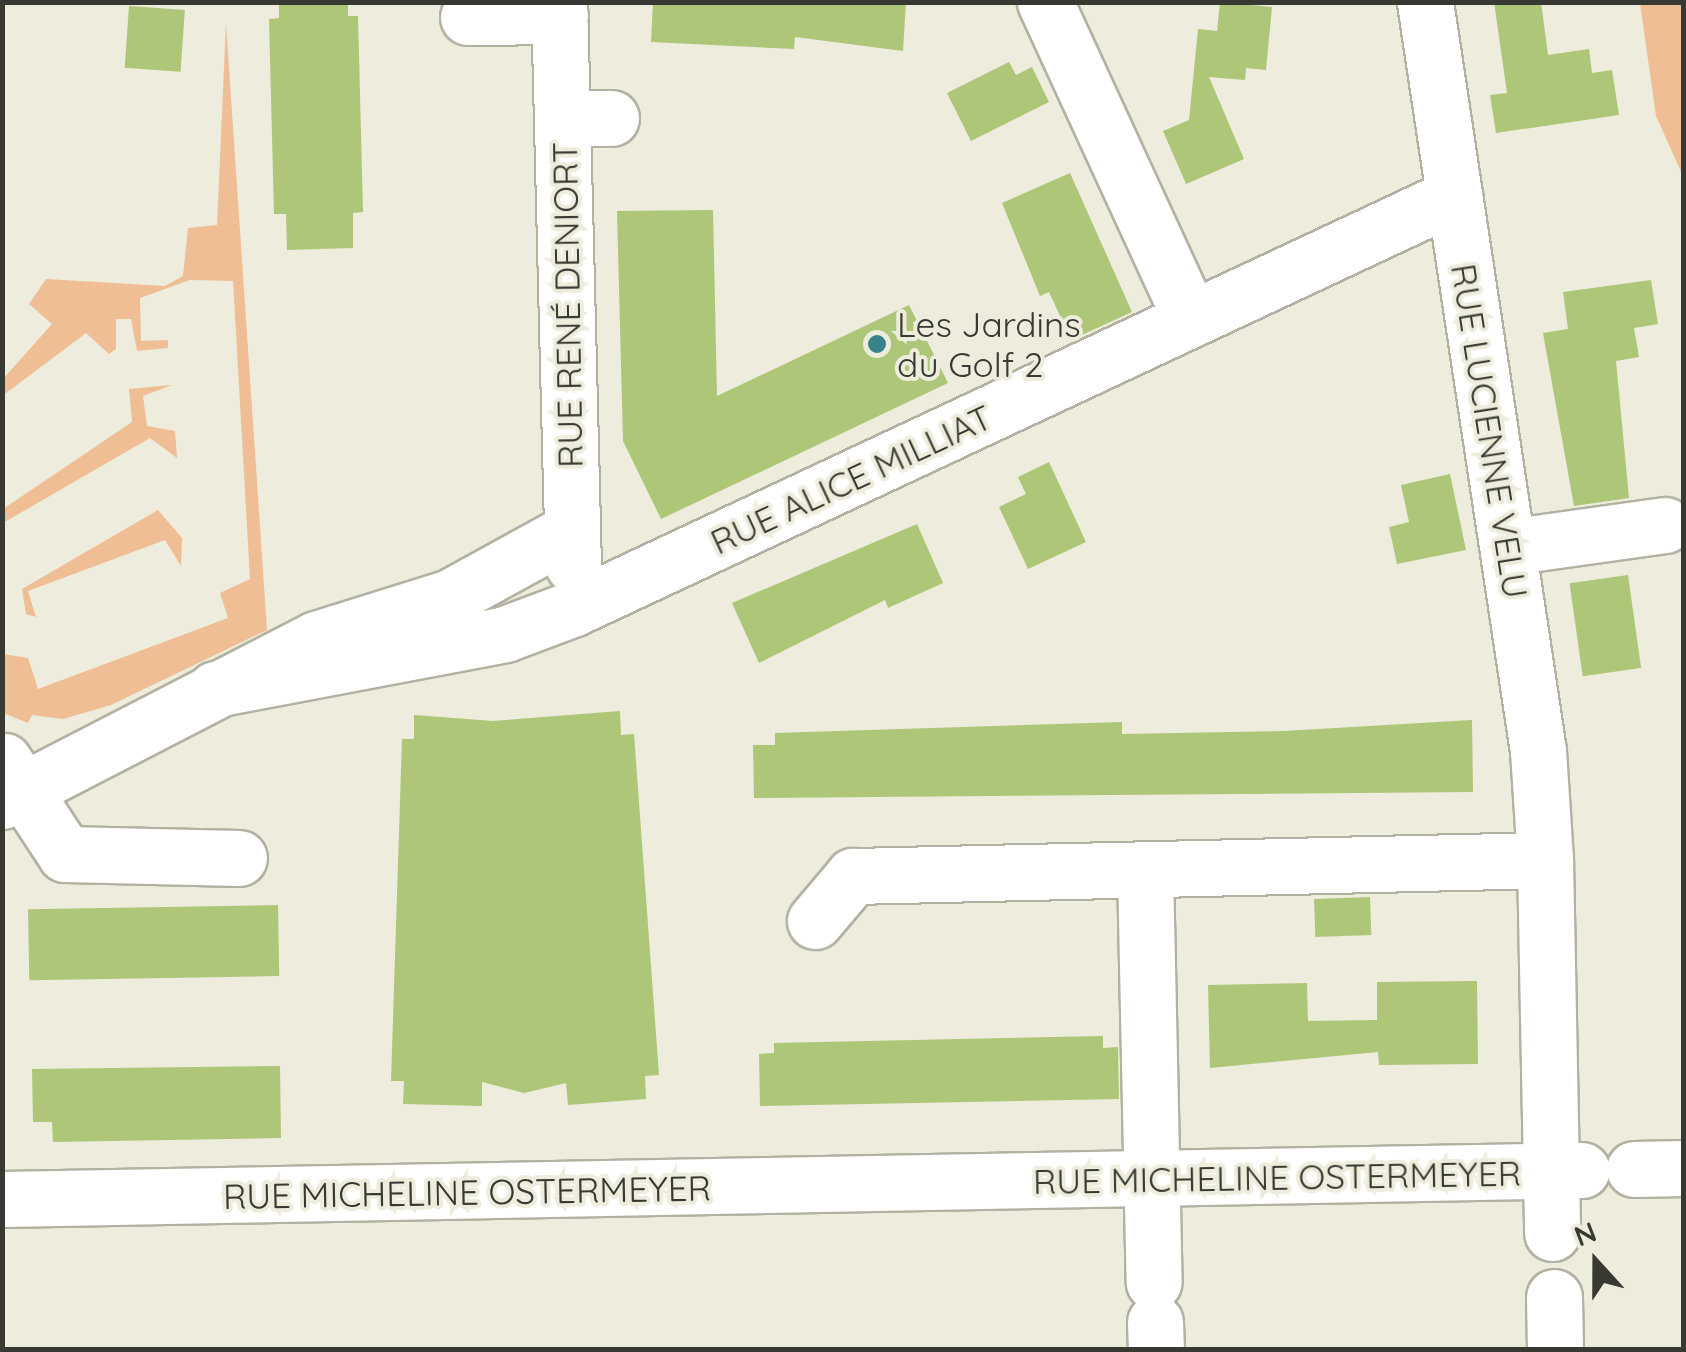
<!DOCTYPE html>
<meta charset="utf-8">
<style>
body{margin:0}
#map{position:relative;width:1686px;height:1352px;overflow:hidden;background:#eeecdc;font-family:Quicksand,sans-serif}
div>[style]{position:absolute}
.green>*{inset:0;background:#efbe94}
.building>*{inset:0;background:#adc677;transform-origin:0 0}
.roads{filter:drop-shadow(2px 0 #b2b1a2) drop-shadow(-2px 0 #b2b1a2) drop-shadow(0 2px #b2b1a2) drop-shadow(0 -2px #b2b1a2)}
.minor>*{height:55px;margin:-27.5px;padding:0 27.5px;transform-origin:27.5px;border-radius:27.5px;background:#fff}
.dots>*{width:28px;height:28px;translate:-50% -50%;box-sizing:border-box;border:5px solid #eeecdc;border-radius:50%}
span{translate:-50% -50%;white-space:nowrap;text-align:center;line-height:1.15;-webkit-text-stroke:8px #eeecdc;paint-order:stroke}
.street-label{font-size:35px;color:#393933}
.poi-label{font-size:35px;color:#393933}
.left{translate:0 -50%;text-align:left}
.frame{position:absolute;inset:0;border:5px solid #393933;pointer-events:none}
.north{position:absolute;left:1546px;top:1212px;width:100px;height:100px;-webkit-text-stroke:8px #eeecdc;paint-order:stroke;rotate:339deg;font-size:28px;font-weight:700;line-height:40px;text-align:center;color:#393933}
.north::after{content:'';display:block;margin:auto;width:35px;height:45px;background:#393933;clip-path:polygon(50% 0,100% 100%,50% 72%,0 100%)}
</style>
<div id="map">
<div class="green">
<div style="clip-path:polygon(1640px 3px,1683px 3px,1683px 176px,1656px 116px)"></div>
<div style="clip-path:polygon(226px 23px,267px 630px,111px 705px,63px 719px,32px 715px,28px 723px,3px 713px,3px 654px,28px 658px,38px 689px,228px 618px,220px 593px,250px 579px,233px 281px,190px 280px,140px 298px,141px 341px,168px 340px,168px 348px,137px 351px,131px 319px,116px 319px,116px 349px,109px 354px,86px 333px,2px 396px,3px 379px,52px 324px,29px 304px,46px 279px,165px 286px,183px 276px,188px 228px,217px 225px)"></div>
<div style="clip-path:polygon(172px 385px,143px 396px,147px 426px,175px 431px,177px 458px,150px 438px,3px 523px,3px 509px,132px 422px,129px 389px)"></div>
<div style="clip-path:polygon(158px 510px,182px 538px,181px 566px,165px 540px,28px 591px,36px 617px,26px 614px,22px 589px)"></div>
</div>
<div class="building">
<div style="clip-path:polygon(279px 2px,348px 2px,348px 16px,358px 16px,363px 212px,353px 213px,353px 248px,287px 250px,286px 214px,274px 214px,269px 19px,279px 18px)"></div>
<div style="clip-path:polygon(653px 2px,906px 2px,903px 51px,795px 37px,794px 49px,651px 42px)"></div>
<div style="clip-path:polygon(1220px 2px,1272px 7px,1266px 70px,1246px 68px,1245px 80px,1209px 77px,1244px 159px,1186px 184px,1163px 131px,1189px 120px,1198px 29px,1217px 31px)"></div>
<div style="clip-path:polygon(1494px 2px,1541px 2px,1548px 55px,1589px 49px,1592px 73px,1612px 70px,1619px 115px,1496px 133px,1490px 95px,1507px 93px)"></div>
<div style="left:129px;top:6px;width:56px;height:62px;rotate:4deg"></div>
<div style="clip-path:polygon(1009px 62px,1016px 75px,1032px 67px,1049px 102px,971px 141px,947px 93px)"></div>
<div style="clip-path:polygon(1070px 173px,1132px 312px,1071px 340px,1049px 292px,1040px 296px,1002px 203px)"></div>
<div style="clip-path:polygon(713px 210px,717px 396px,909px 305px,948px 383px,661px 519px,623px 441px,617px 211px)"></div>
<div style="clip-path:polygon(1651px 280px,1658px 324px,1634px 328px,1639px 357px,1616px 361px,1629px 498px,1574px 506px,1543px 333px,1568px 329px,1563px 292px)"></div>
<div style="clip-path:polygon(1049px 462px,1086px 542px,1028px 569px,999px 507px,1026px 494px,1018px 477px)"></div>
<div style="clip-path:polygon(1450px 474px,1466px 550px,1397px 564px,1389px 527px,1409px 522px,1401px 485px)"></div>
<div style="clip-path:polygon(917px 524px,943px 583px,888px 608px,885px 600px,759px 663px,732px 603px)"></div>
<div style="left:1628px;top:575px;width:94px;height:59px;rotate:82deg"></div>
<div style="clip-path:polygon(620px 711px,621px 735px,634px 734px,659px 1075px,645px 1076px,646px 1099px,568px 1105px,566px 1083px,524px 1093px,482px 1082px,482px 1106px,403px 1104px,404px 1081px,391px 1081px,402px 739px,414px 739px,414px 715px,493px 721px)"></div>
<div style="clip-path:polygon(1472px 720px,1473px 792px,754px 798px,753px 745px,775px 745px,775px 733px,1122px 722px,1122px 734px,1284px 731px)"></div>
<div style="left:1370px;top:897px;width:38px;height:56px;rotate:88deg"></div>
<div style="left:278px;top:905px;width:71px;height:250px;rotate:89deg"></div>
<div style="clip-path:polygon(1477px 981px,1478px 1064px,1379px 1065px,1378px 1052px,1210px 1068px,1208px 985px,1307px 983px,1308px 1021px,1377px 1020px,1377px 982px)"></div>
<div style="clip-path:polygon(1103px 1036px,1103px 1048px,1118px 1047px,1119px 1099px,760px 1106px,759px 1054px,774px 1053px,774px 1043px)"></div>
<div style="clip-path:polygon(280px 1066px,281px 1138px,53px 1142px,52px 1122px,33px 1122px,32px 1069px)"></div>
</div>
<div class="roads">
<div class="minor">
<div style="left:559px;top:2px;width:563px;rotate:88.58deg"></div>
<div style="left:1045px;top:2px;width:349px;rotate:65.3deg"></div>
<div style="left:1425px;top:2px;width:757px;rotate:81.42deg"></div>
<div style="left:1538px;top:751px;width:109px;rotate:86.3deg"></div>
<div style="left:468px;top:17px;width:92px;rotate:-0.6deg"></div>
<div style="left:562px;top:118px;width:49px"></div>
<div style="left:1508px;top:547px;width:158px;rotate:-8deg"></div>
<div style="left:215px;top:689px;width:295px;rotate:-10.7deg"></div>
<div style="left:505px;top:634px;width:74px;rotate:-20.6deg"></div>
<div style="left:574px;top:608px;width:972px;rotate:-25.09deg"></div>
<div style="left:4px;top:761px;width:111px;rotate:56.7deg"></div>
<div style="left:65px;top:854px;width:174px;rotate:1.3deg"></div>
<div style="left:2px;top:801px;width:353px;rotate:-27.3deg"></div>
<div style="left:316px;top:639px;width:140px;rotate:-17.4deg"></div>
<div style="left:450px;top:597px;width:139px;rotate:-28.8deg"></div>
<div style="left:1145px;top:869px;width:413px;rotate:88.8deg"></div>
<div style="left:815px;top:921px;width:59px;rotate:-49.8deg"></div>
<div style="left:853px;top:876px;width:692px;rotate:-1.32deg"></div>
<div style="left:1545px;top:860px;width:373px;rotate:88.9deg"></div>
<div style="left:1634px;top:1169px;width:50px;rotate:-1.1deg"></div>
<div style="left:2px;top:1199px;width:1580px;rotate:-1.05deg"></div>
<div style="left:1554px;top:1297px;width:53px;rotate:88.9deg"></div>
<div style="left:1155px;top:1322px;width:28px;rotate:88deg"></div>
</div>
</div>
<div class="dots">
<div style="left:877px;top:344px;background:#3a8289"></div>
</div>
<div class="street-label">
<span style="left:567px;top:305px;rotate:-91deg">RUE RENÉ DENIORT</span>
<span style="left:1490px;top:431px;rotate:81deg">RUE LUCIENNE VELU</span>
<span style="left:851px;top:479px;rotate:-25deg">RUE ALICE MILLIAT</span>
<span style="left:1277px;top:1177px;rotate:-1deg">RUE MICHELINE OSTERMEYER</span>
<span style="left:467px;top:1192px;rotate:-1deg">RUE MICHELINE OSTERMEYER</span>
</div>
<div class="poi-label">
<span class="left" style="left:897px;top:344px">Les Jardins<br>du Golf 2</span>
</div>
<div class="frame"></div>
<div class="north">N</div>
</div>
